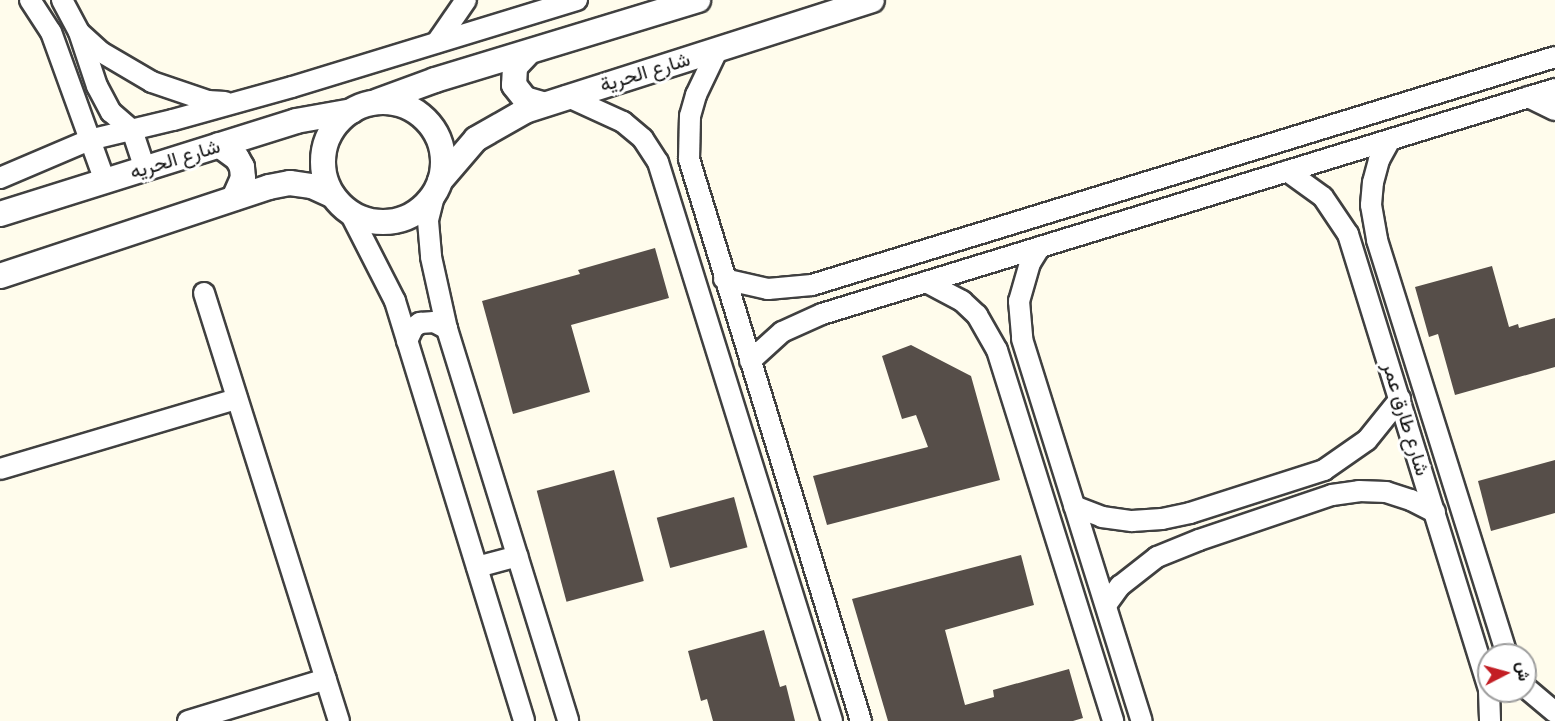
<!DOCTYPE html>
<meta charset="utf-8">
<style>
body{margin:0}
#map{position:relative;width:1555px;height:721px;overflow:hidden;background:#fffcec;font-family:"Zilla Slab",Vazirmatn,serif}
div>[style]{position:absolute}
.building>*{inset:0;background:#564e49;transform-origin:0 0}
.roads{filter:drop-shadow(2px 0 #404040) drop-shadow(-2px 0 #404040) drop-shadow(0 2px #404040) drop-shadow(0 -2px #404040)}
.minor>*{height:20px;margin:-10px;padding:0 10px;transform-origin:10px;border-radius:10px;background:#fff}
.tertiary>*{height:24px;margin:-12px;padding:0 12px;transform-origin:12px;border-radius:12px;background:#fff}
.tertiary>.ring{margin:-12px;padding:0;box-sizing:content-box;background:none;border:24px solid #fff;border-radius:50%}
span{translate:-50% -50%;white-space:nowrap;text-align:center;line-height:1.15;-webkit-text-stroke:6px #fff;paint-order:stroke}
.street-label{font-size:20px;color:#0d0d0d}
.north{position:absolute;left:1477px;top:643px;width:60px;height:60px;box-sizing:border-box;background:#fff;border:2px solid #9e9e9e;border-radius:50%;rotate:84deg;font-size:16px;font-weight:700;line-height:24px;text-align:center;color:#0d0d0d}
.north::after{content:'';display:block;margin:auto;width:21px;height:27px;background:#c31e24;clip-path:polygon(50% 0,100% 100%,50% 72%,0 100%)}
</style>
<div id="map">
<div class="building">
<div style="clip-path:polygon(655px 248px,669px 298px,571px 325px,590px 392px,513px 414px,482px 301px,580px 274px,578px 270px)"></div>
<div style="clip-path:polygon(1492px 266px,1509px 327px,1518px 324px,1519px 328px,1555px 318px,1555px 367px,1455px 395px,1438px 334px,1429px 337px,1415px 287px)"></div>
<div style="clip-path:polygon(911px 345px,971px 376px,1000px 480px,827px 525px,813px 476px,928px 447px,916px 415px,902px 419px,882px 356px)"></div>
<div style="clip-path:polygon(1555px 460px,1555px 513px,1491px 531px,1478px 481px)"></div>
<div style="left:614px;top:470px;width:115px;height:80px;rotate:75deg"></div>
<div style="left:734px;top:497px;width:52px;height:80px;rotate:75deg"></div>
<div style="clip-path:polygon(1021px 555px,1034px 605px,945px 630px,965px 705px,994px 697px,993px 690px,1069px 669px,1083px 718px,1073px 721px,888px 721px,852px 599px)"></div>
<div style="clip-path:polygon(764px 630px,780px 687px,786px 685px,795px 721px,713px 721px,707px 699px,701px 701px,688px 651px)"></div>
</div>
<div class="roads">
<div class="minor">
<div style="left:30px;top:0;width:38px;rotate:57deg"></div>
<div style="left:51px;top:32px;width:158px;rotate:70.1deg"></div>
<div style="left:62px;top:0;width:36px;rotate:62deg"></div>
<div style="left:79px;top:32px;width:57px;rotate:71.6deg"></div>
<div style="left:97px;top:86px;width:30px;rotate:62deg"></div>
<div style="left:111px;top:112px;width:28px;rotate:41deg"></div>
<div style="left:132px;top:130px;width:41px;rotate:71.6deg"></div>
<div style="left:81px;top:34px;width:27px;rotate:42deg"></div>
<div style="left:101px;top:52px;width:59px;rotate:30.5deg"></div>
<div style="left:152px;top:82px;width:59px;rotate:18.7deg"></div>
<div style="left:208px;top:101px;width:17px;rotate:3deg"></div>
<div style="left:437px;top:42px;width:51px;rotate:-55.4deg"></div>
<div style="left:718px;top:49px;width:51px;rotate:115.6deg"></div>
<div style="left:696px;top:95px;width:22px;rotate:106deg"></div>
<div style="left:690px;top:116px;width:43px;rotate:91.3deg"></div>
<div style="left:689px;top:159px;width:588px;rotate:72.98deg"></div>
<div style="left:566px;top:96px;width:63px;rotate:24.5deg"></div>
<div style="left:623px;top:122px;width:26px;rotate:40deg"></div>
<div style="left:643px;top:139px;width:27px;rotate:57deg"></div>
<div style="left:658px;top:162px;width:585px;rotate:72.71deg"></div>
<div style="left:1528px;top:97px;width:30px;rotate:26deg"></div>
<div style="left:1390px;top:140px;width:23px;rotate:119deg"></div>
<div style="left:1379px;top:160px;width:23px;rotate:105deg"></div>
<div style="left:1373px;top:182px;width:23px;rotate:95deg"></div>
<div style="left:1371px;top:205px;width:36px;rotate:80deg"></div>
<div style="left:1377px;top:240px;width:435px;rotate:72.6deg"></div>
<div style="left:1287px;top:171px;width:44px;rotate:35.8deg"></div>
<div style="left:1323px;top:197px;width:45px;rotate:56deg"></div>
<div style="left:1348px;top:234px;width:477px;rotate:72.8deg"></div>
<div style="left:0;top:178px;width:97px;rotate:-23.1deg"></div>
<div style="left:89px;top:140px;width:86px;rotate:-13.4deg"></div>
<div style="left:173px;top:120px;width:123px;rotate:-15.5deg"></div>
<div style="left:292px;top:87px;width:298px;rotate:-17deg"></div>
<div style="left:435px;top:192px;width:30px;rotate:104deg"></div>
<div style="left:428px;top:221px;width:36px;rotate:85deg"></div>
<div style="left:431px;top:257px;width:74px;rotate:77.5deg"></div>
<div style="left:447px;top:329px;width:410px;rotate:72.8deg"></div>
<div style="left:350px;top:213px;width:99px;rotate:62.9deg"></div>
<div style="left:395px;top:301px;width:439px;rotate:72.9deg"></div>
<div style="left:1040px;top:247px;width:19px;rotate:122deg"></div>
<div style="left:1030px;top:263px;width:40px;rotate:106deg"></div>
<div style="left:1019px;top:301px;width:38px;rotate:85deg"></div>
<div style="left:1022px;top:339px;width:400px;rotate:72.6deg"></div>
<div style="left:724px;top:279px;width:45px;rotate:12.8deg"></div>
<div style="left:768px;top:289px;width:44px;rotate:-5.2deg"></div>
<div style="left:812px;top:285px;width:777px;rotate:-17.06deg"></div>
<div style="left:926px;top:282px;width:41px;rotate:27.8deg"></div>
<div style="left:962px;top:301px;width:21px;rotate:43deg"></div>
<div style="left:977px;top:315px;width:40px;rotate:60.3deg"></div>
<div style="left:997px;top:350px;width:389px;rotate:72.6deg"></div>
<div style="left:204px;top:293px;width:449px;rotate:72.5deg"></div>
<div style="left:407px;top:341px;width:14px;rotate:-65deg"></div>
<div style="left:413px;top:328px;width:9px;rotate:-36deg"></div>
<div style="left:420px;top:323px;width:14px;rotate:-4deg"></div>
<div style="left:434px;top:322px;width:15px;rotate:28deg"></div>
<div style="left:750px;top:361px;width:43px;rotate:-42.2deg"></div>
<div style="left:782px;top:332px;width:44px;rotate:-24.2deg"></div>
<div style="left:822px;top:314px;width:767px;rotate:-17.06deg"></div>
<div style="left:0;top:469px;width:247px;rotate:-16.5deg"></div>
<div style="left:1074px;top:506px;width:30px;rotate:21deg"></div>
<div style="left:1102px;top:517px;width:30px;rotate:8deg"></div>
<div style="left:1132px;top:521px;width:30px;rotate:-4deg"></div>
<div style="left:1162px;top:519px;width:29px;rotate:-12deg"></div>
<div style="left:1190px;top:513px;width:141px;rotate:-17.8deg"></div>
<div style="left:1324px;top:470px;width:52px;rotate:-34.9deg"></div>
<div style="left:1367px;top:440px;width:53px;rotate:-51.2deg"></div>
<div style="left:477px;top:567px;width:42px;rotate:-15deg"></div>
<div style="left:1106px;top:605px;width:24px;rotate:-54deg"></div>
<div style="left:1120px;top:586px;width:47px;rotate:-38.1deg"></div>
<div style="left:1157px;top:557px;width:45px;rotate:-22deg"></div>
<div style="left:1199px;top:540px;width:140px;rotate:-18.7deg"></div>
<div style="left:1332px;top:495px;width:27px;rotate:-8deg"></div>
<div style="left:1359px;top:491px;width:27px;rotate:2deg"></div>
<div style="left:1386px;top:492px;width:26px;rotate:18deg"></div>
<div style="left:1411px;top:500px;width:27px;rotate:27deg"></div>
<div style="left:1525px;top:687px;width:39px;rotate:40deg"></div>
<div style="left:1489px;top:691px;width:30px;rotate:88deg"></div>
<div style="left:188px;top:721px;width:144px;rotate:-16.9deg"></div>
</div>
<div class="tertiary">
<div style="left:527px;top:54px;width:18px;rotate:133deg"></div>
<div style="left:515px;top:67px;width:18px;rotate:93deg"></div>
<div style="left:514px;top:85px;width:18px;rotate:52deg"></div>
<div style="left:525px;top:99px;width:18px;rotate:16deg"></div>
<div style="left:378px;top:101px;width:61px;rotate:-20.2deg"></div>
<div style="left:435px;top:80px;width:275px;rotate:-16.9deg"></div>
<div class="ring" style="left:323px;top:102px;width:96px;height:96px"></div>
<div style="left:219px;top:145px;width:22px;rotate:36deg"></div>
<div style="left:237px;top:158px;width:10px;rotate:61deg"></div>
<div style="left:242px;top:167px;width:11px;rotate:85deg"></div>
<div style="left:243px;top:178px;width:22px;rotate:114deg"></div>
<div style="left:440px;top:181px;width:55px;rotate:-49.4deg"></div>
<div style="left:476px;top:139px;width:56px;rotate:-29.7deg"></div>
<div style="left:525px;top:111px;width:364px;rotate:-17.7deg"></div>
<div style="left:0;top:214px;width:310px;rotate:-17.4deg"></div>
<div style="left:296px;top:121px;width:57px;rotate:-10.1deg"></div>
<div style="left:0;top:276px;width:283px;rotate:-18.3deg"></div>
<div style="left:269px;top:187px;width:21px;rotate:-11deg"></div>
<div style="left:290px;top:183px;width:22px;rotate:8deg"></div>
<div style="left:312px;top:186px;width:23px;rotate:25deg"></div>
</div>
</div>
<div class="street-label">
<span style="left:645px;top:72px;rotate:-17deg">شارع الحرية</span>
<span style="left:175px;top:159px;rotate:-17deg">شارع الحريه</span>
<span style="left:1406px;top:419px;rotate:73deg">شارع طارق عمر</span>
</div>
<div class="north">ش</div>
</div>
